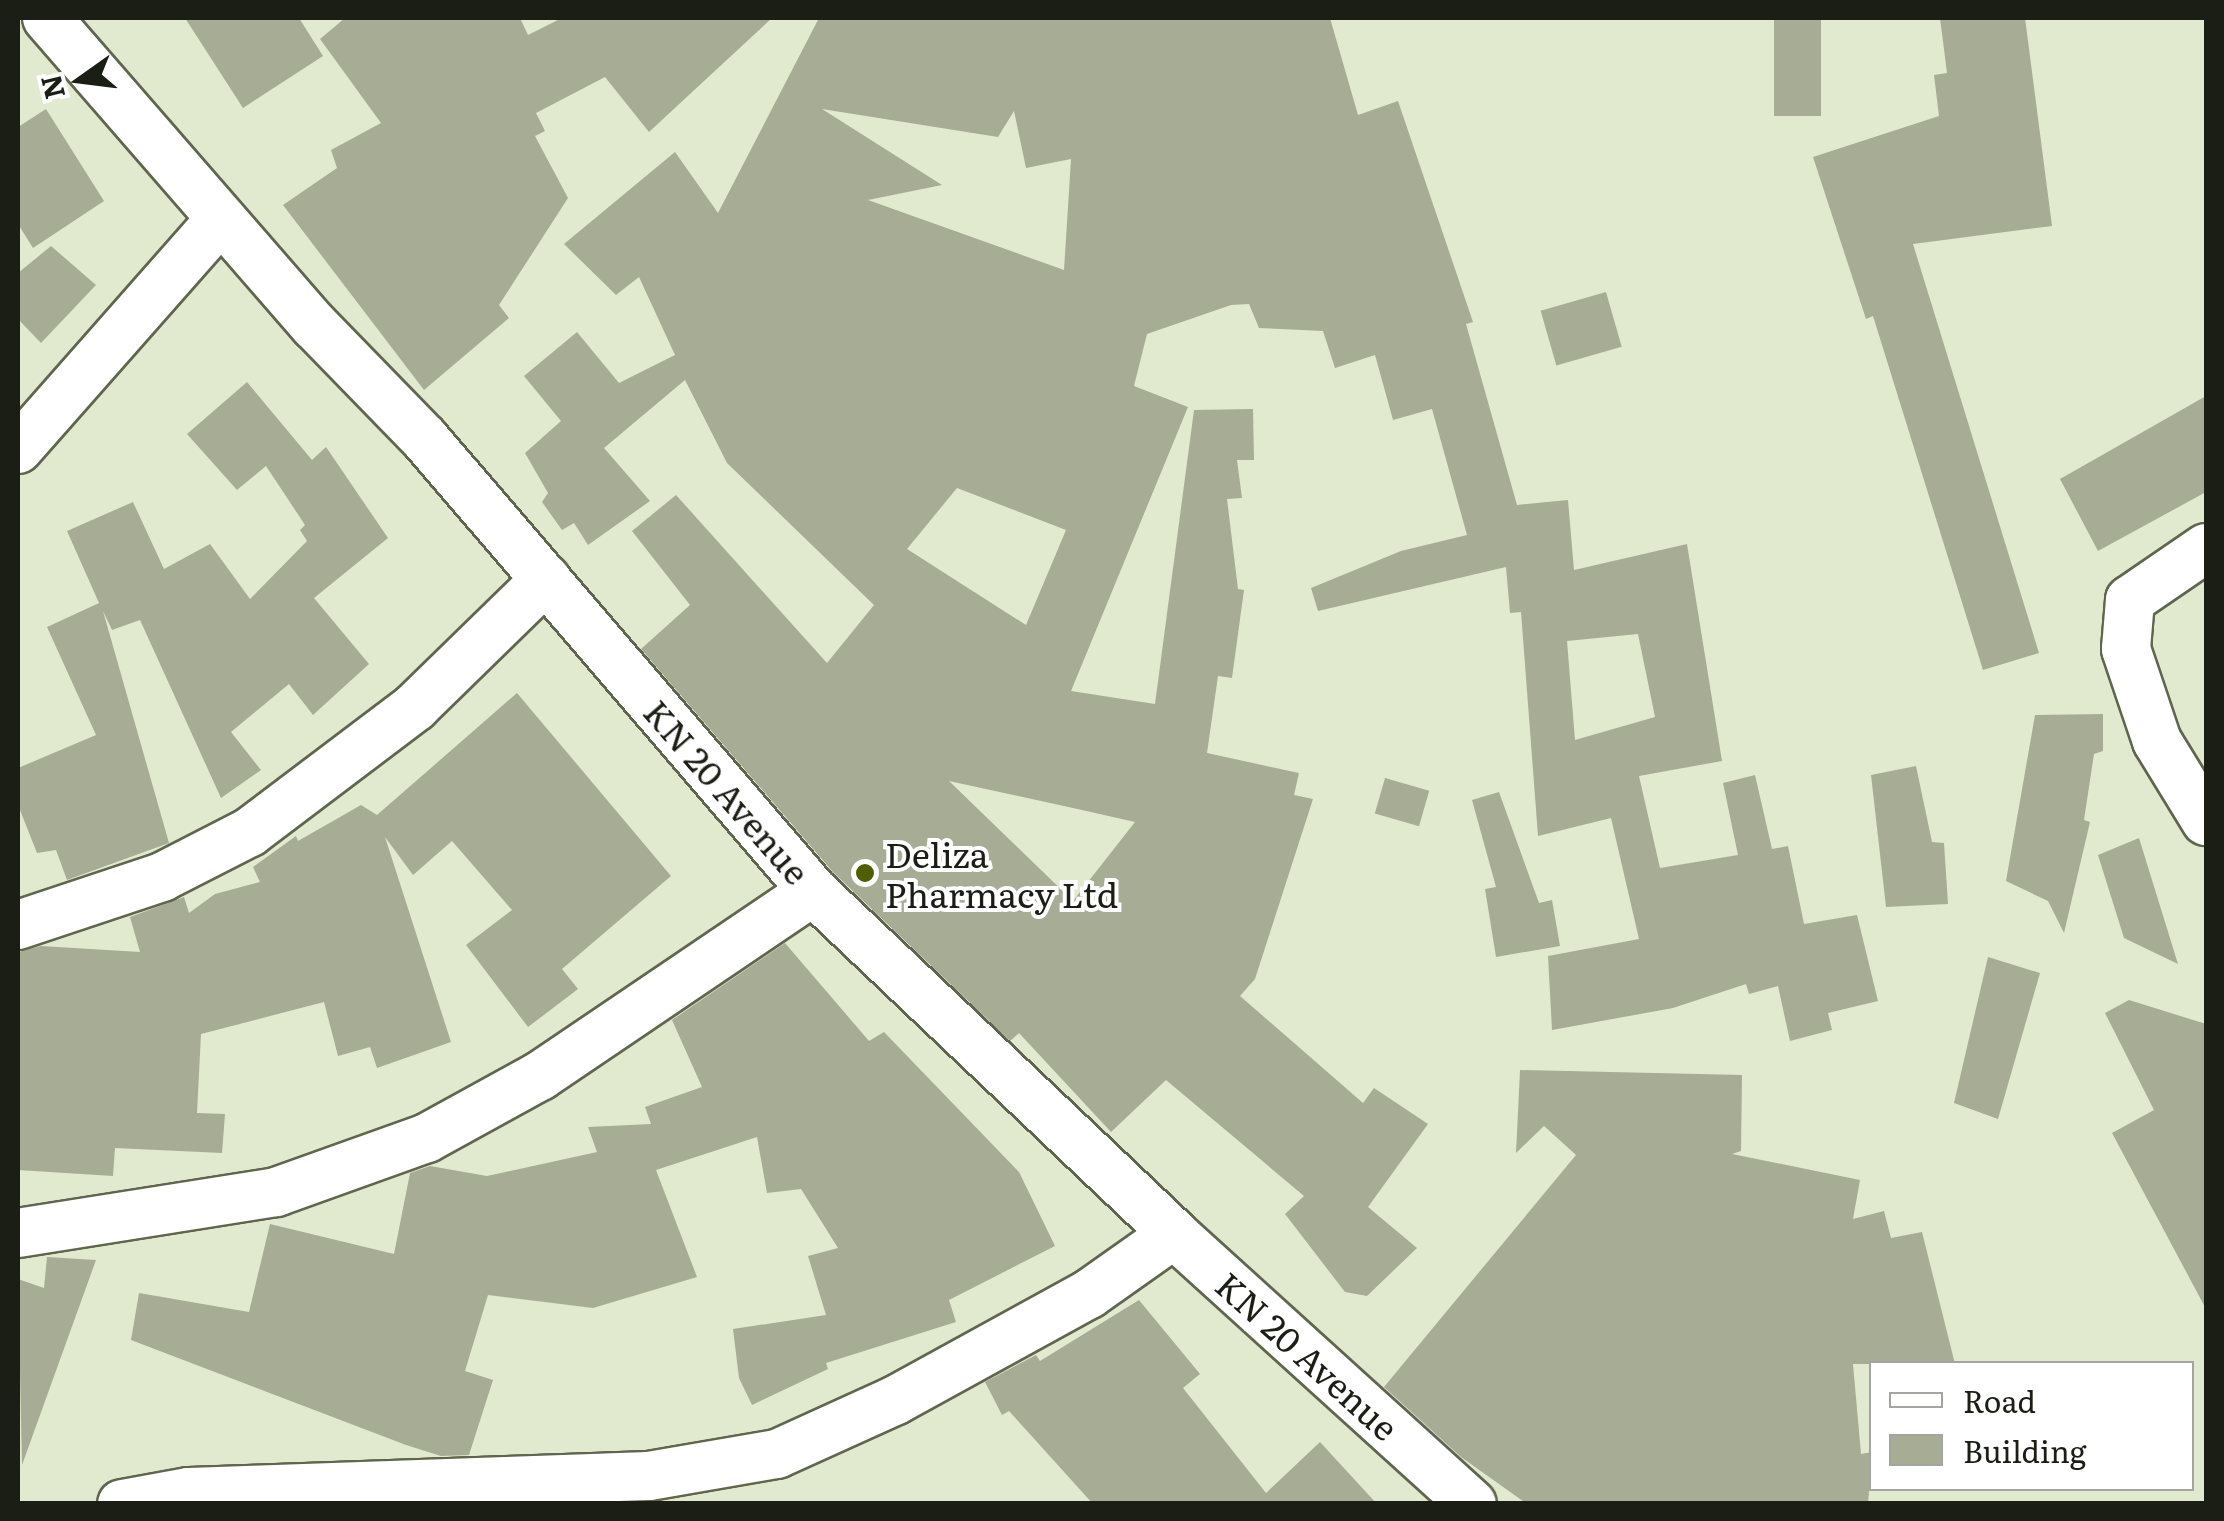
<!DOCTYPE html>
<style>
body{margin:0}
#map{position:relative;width:2224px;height:1521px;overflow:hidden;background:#e1e9ce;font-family:Literata,serif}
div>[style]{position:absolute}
.building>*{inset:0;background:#a6ad94;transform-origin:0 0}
.roads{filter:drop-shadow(2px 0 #5f664e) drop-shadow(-2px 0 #5f664e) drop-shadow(0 2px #5f664e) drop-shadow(0 -2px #5f664e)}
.minor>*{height:48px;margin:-24px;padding:0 24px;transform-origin:24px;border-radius:24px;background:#fff}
.dots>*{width:28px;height:28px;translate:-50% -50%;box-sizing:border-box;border:5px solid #fff;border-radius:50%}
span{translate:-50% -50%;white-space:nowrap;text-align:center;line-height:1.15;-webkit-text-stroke:8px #fff;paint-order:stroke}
.street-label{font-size:35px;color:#1b1e14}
.poi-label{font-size:35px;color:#1b1e14}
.left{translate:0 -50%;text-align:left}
.frame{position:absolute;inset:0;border:20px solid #1b1e14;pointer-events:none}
.legend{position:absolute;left:1869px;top:1361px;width:325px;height:130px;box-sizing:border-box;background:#fff;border:2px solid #a4a5a1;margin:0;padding:12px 18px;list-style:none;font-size:30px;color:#1b1e14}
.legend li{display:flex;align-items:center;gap:20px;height:50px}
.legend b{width:50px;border:2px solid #a4a5a1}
.north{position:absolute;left:30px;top:30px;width:100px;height:100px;-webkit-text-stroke:8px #fff;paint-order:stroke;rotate:256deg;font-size:28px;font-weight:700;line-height:40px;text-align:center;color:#1b1e14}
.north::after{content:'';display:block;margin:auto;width:35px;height:45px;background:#1b1e14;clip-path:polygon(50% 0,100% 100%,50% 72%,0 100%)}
</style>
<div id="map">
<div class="building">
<div style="clip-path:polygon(185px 18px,299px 18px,323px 56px,243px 108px)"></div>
<div style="clip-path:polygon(345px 18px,520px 18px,528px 35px,562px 18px,772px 18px,649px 132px,605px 77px,536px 113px,545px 131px,535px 136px,568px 198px,499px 305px,509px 318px,424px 390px,283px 205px,337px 168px,331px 150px,381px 123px,320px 39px)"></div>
<div style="clip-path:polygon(evenodd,819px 18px,1330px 18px,1358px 115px,1398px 101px,1473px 322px,1466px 324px,1517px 505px,1568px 500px,1574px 570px,1687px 544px,1722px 761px,1639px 776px,1660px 868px,1738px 855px,1723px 783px,1755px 775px,1772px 849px,1788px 846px,1804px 924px,1857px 915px,1878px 1001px,1828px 1013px,1832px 1030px,1790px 1041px,1778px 986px,1749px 994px,1746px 984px,1673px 1008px,1552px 1030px,1548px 956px,1639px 939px,1611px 818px,1538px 836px,1521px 612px,1510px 613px,1506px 567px,1318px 611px,1311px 588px,1401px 551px,1467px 535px,1432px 409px,1393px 420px,1375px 355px,1335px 368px,1323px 331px,1259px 328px,1249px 304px,1231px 305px,1147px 334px,1134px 386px,1188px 407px,1071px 691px,1155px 704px,1194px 410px,1253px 409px,1254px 460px,1237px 460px,1242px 498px,1227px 499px,1238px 589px,1244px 590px,1232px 678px,1218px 676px,1207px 753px,1299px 773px,1294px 795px,1313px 799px,1255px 979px,1240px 996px,1363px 1103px,1374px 1088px,1428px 1124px,1368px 1207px,1417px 1248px,1367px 1296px,1345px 1292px,1285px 1214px,1304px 1196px,1166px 1080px,1111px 1132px,1019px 1033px,1010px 1041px,833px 872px,641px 649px,690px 605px,632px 531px,676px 495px,827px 663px,874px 605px,727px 463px,685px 380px,604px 448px,650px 501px,588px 545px,574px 523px,562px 530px,542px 502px,548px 493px,525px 453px,561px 421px,524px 376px,577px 332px,619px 383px,675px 355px,639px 277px,616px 295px,564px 244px,675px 152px,718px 213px,819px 18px,822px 109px,998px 137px,1014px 111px,1026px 168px,1071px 159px,1064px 270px,868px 200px,942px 185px,822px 109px,819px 18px,957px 488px,1066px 530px,1026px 625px,907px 549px,957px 488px,819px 18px,1638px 634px,1655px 717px,1575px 740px,1567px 641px,1638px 634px,819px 18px,949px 781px,1082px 810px,1135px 822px,1073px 901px,949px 781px)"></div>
<div style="left:1774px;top:18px;width:47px;height:98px"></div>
<div style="clip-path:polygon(1940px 18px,2025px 18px,2052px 226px,1913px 244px,2039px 653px,1983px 670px,1873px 316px,1866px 319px,1813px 157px,1939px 116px,1934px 75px,1947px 73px)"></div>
<div style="clip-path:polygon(46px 109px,104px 201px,33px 248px,18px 224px,18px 127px)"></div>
<div style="clip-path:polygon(51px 246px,96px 285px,41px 343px,18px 319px,18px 273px)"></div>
<div style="left:1606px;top:292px;width:57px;height:68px;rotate:74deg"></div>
<div style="clip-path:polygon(247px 382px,312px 460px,326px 447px,388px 538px,314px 598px,369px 664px,313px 715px,289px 684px,231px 732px,261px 770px,221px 798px,140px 620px,112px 630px,103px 611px,169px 843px,67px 880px,56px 850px,37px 853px,18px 805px,18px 768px,96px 735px,47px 627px,99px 603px,67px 531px,133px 502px,164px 569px,210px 544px,250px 599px,307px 541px,300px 530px,305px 525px,266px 466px,237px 490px,187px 434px)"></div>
<div style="clip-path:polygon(2206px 396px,2206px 492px,2098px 551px,2060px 479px)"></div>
<div style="clip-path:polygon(517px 693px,671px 876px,562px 969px,578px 989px,528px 1027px,466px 945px,512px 910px,452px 841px,413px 875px,385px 837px,451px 1042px,377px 1068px,370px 1047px,338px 1056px,324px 1002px,201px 1034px,197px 1113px,225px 1114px,222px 1153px,115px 1148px,113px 1176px,18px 1170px,18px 952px,41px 946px,140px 952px,130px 917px,184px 897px,189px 913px,215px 894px,260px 882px,253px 867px,296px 836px,298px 841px,361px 805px,377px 815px)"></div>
<div style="clip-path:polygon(2103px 714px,2103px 751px,2094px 754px,2084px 820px,2090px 822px,2064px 933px,2048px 901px,2006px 881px,2035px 715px)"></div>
<div style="clip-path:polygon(1916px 766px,1932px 842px,1944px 843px,1948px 904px,1886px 907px,1871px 775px)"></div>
<div style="left:1385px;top:778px;width:46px;height:37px;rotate:16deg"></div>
<div style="clip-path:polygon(1499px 792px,1539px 903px,1552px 900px,1560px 946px,1496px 957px,1485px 889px,1496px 887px,1472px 800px)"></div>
<div style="clip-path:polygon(2139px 838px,2178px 964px,2124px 938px,2098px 855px)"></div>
<div style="clip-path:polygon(785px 943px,869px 1041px,884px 1032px,1019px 1172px,1055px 1246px,949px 1300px,956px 1322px,826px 1363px,828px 1369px,752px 1405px,739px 1378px,733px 1329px,826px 1315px,808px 1256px,838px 1248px,801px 1189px,767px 1193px,757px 1137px,656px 1170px,697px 1277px,593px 1308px,488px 1295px,465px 1371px,493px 1380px,469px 1455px,441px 1456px,406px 1445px,131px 1340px,139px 1293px,249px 1312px,270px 1224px,394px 1254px,410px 1173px,430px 1166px,487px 1176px,597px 1152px,588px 1127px,651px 1124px,645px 1107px,702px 1087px,672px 1020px)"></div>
<div style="clip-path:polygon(1988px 957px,2040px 973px,1998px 1119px,1954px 1103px)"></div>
<div style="clip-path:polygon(2129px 1000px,2206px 1024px,2206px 1309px,2112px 1133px,2154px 1110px,2105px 1013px)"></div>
<div style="clip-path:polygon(1520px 1070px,1742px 1075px,1741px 1151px,1732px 1154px,1860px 1180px,1853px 1219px,1884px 1211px,1891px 1238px,1922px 1232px,1955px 1364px,1853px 1364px,1861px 1454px,1872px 1452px,1868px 1504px,1527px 1504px,1461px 1457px,1384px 1387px,1576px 1155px,1544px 1126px,1516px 1153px)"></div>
<div style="clip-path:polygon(47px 1257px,96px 1260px,22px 1465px,18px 1279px,44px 1288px)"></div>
<div style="clip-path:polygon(1139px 1300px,1200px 1374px,1183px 1388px,1266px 1493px,1320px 1442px,1377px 1504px,1093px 1504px,1009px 1411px,1002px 1415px,985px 1382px,1036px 1355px,1040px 1361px)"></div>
</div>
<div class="roads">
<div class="minor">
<div style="left:47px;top:18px;width:408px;rotate:49deg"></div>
<div style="left:315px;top:326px;width:156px;rotate:45.8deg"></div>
<div style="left:424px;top:438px;width:597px;rotate:49.35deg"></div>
<div style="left:813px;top:891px;width:498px;rotate:43.5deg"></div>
<div style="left:1174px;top:1234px;width:402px;rotate:42.2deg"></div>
<div style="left:18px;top:449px;width:307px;rotate:-48.6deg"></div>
<div style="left:2206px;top:548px;width:92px;rotate:145.6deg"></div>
<div style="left:2130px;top:600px;width:49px;rotate:94.7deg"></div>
<div style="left:2126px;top:649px;width:97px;rotate:71.4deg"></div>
<div style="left:2157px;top:741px;width:94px;rotate:58.5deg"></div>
<div style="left:18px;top:925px;width:152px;rotate:-18.4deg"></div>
<div style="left:162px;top:877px;width:99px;rotate:-27.1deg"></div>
<div style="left:250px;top:832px;width:207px;rotate:-37.1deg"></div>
<div style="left:415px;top:707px;width:183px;rotate:-44.3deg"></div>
<div style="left:18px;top:1233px;width:261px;rotate:-9deg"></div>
<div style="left:276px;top:1192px;width:160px;rotate:-19.7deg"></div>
<div style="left:427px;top:1138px;width:129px;rotate:-28.8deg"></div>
<div style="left:540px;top:1076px;width:330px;rotate:-34.1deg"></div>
<div style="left:122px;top:1504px;width:68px;rotate:-10.2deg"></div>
<div style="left:189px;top:1492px;width:460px;rotate:-2deg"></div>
<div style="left:649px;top:1476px;width:130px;rotate:-9.8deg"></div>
<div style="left:777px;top:1454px;width:131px;rotate:-24.4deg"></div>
<div style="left:896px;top:1400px;width:220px;rotate:-28.8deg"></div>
<div style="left:1089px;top:1294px;width:104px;rotate:-35.2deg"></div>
</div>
</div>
<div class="dots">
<div style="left:865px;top:873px;background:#4e5e01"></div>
</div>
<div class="street-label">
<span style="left:728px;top:791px;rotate:49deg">KN 20 Avenue</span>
<span style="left:1308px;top:1355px;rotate:42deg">KN 20 Avenue</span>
</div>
<div class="poi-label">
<span class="left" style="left:885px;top:873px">Deliza<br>Pharmacy Ltd</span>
</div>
<div class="frame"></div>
<ul class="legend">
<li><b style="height:12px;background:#fff"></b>Road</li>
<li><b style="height:28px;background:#a6ad94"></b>Building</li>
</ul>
<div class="north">N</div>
</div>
